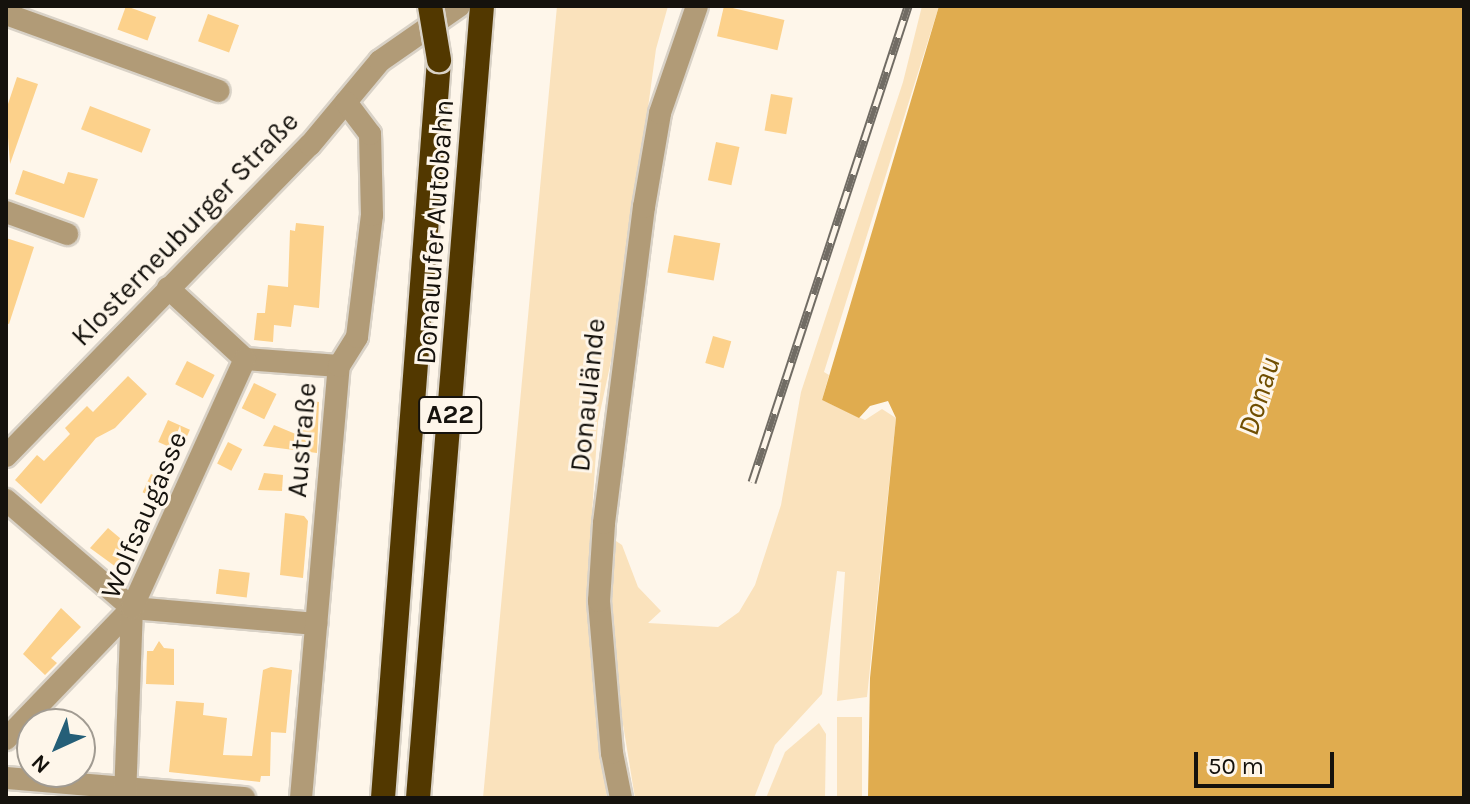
<!DOCTYPE html>
<meta charset="utf-8">
<style>
body{margin:0}
#map{position:relative;width:1470px;height:804px;overflow:hidden;background:#fef6ea;font-family:Karla,sans-serif}
div>[style]{position:absolute}
.green>*{inset:0;background:#fae2bc;transform-origin:0 0}
.water>*{inset:0;background:#e0ac4f}
.building>*{inset:0;background:#fcd18b;transform-origin:0 0}
.roads{filter:drop-shadow(2px 0 #d9d2c7) drop-shadow(-2px 0 #d9d2c7) drop-shadow(0 2px #d9d2c7) drop-shadow(0 -2px #d9d2c7)}
.street>*{height:22px;margin:-11px;padding:0 11px;transform-origin:11px;border-radius:11px;background:#b19b77}
.highway>*{height:24px;margin:-12px;padding:0 12px;transform-origin:12px;border-radius:12px;background:#523800}
.rail>*{height:9px;margin-top:-4.5px;transform-origin:0;background:repeating-linear-gradient(90deg,#fef6ea 0 18px,#716c64 0 36px);box-sizing:border-box;border-block:2px solid #716c64}
.bridges{filter:drop-shadow(2px 0 #d9d2c7) drop-shadow(-2px 0 #d9d2c7) drop-shadow(0 2px #d9d2c7) drop-shadow(0 -2px #d9d2c7)}
.highway-bridge>*{height:24px;margin:-12px;padding:0 12px;transform-origin:12px;border-radius:12px;background:#523800}
span{translate:-50% -50%;white-space:nowrap;text-align:center;line-height:1.15;-webkit-text-stroke:6px #fef6ea;paint-order:stroke}
.shield-label span{padding:2px 6px;background:#fef6ea;border:2px solid;border-radius:6px;-webkit-text-stroke-width:0}
.shield-label{font-size:26px;color:#15120d;font-weight:700}
.street-label{font-size:28px;color:#15120d}
.water-label{font-size:30px;color:#704e00;font-style:italic}
.frame{position:absolute;inset:0;border:8px solid #15120d;pointer-events:none}
.north{position:absolute;left:16px;top:708px;width:80px;height:80px;box-sizing:border-box;background:#fef6ea;border:2px solid #a19b92;border-radius:50%;rotate:224deg;font-size:22px;font-weight:700;line-height:32px;text-align:center;color:#15120d}
.north::after{content:'';display:block;margin:auto;width:28px;height:36px;background:#255f78;clip-path:polygon(50% 0,100% 100%,50% 72%,0 100%)}
.scale{position:absolute;left:1194px;top:752px;width:140px;height:36px;box-sizing:border-box;border:4px solid #15120d;border-top:0;padding-left:10px;font-size:24px;line-height:28px;white-space:nowrap;color:#15120d;-webkit-text-stroke:6px #fef6ea;paint-order:stroke}
</style>
<div id="map">
<div class="green">
<div style="clip-path:polygon(557px 6px,668px 6px,656px 49px,618px 328px,598px 422px,588px 573px,607px 798px,483px 798px)"></div>
<div style="clip-path:polygon(922px 6px,939px 6px,824px 372px,829px 375px,822px 400px,865px 420px,882px 409px,896px 418px,867px 697px,837px 701px,845px 572px,837px 571px,822px 694px,775px 745px,754px 798px,635px 798px,611px 651px,608px 571px,613px 539px,622px 545px,638px 587px,661px 611px,648px 623px,718px 627px,739px 612px,755px 585px,781px 505px,801px 392px,903px 82px)"></div>
<div style="left:837px;top:717px;width:25px;height:81px"></div>
<div style="clip-path:polygon(819px 723px,826px 734px,825px 798px,766px 798px,785px 752px)"></div>
</div>
<div class="water">
<div style="clip-path:polygon(939px 6px,1464px 6px,1464px 798px,868px 798px,870px 678px,896px 418px,888px 401px,870px 406px,859px 418px,822px 400px)"></div>
</div>
<div class="building">
<div style="left:126px;top:6px;width:32px;height:25px;rotate:20deg"></div>
<div style="left:724px;top:6px;width:62px;height:31px;rotate:13deg"></div>
<div style="left:208px;top:14px;width:33px;height:29px;rotate:20deg"></div>
<div style="clip-path:polygon(17px 77px,38px 84px,10px 164px,6px 110px)"></div>
<div style="left:771px;top:94px;width:22px;height:37px;rotate:10deg"></div>
<div style="left:90px;top:106px;width:65px;height:25px;rotate:21deg"></div>
<div style="left:716px;top:142px;width:24px;height:39px;rotate:12deg"></div>
<div style="clip-path:polygon(23px 170px,64px 184px,68px 172px,98px 179px,84px 218px,15px 194px)"></div>
<div style="clip-path:polygon(296px 223px,324px 226px,319px 308px,294px 305px,291px 327px,274px 325px,273px 342px,254px 340px,257px 313px,265px 313px,268px 285px,288px 287px,290px 230px,295px 231px)"></div>
<div style="left:674px;top:235px;width:47px;height:38px;rotate:10deg"></div>
<div style="clip-path:polygon(6px 238px,34px 247px,9px 324px,6px 323px)"></div>
<div style="left:713px;top:336px;width:19px;height:28px;rotate:16deg"></div>
<div style="left:187px;top:361px;width:31px;height:26px;rotate:27deg"></div>
<div style="clip-path:polygon(128px 376px,147px 394px,115px 428px,96px 438px,41px 504px,15px 480px,37px 455px,44px 461px,70px 434px,65px 428px,87px 406px,93px 412px)"></div>
<div style="left:254px;top:383px;width:25px;height:28px;rotate:26deg"></div>
<div style="clip-path:polygon(303px 400px,319px 402px,317px 453px,263px 446px,274px 425px,298px 435px)"></div>
<div style="left:168px;top:420px;width:24px;height:24px;rotate:24deg"></div>
<div style="left:228px;top:442px;width:16px;height:24px;rotate:27deg"></div>
<div style="clip-path:polygon(264px 473px,283px 475px,282px 491px,258px 490px)"></div>
<div style="left:151px;top:474px;width:17px;height:20px;rotate:25deg"></div>
<div style="clip-path:polygon(285px 513px,304px 516px,308px 521px,303px 578px,280px 575px)"></div>
<div style="clip-path:polygon(108px 528px,127px 544px,128px 559px,116px 567px,90px 548px)"></div>
<div style="left:219px;top:569px;width:31px;height:25px;rotate:7deg"></div>
<div style="clip-path:polygon(61px 608px,81px 627px,51px 658px,57px 663px,45px 675px,23px 654px)"></div>
<div style="clip-path:polygon(159px 641px,164px 648px,174px 649px,174px 685px,146px 684px,147px 651px,153px 651px)"></div>
<div style="clip-path:polygon(271px 667px,292px 670px,286px 733px,271px 732px,270px 776px,261px 776px,260px 782px,169px 772px,176px 701px,204px 703px,203px 715px,227px 718px,223px 755px,252px 756px,263px 670px)"></div>
</div>
<div class="roads">
<div class="street">
<div style="left:6px;top:14px;width:226px;rotate:19.9deg"></div>
<div style="left:6px;top:212px;width:65px;rotate:19.8deg"></div>
<div style="left:168px;top:288px;width:105px;rotate:42.7deg"></div>
<div style="left:245px;top:359px;width:94px;rotate:4.3deg"></div>
<div style="left:6px;top:456px;width:435px;rotate:-45.7deg"></div>
<div style="left:310px;top:145px;width:109px;rotate:-50.2deg"></div>
<div style="left:380px;top:61px;width:96px;rotate:-34.8deg"></div>
<div style="left:6px;top:500px;width:166px;rotate:40.6deg"></div>
<div style="left:132px;top:608px;width:185px;rotate:5deg"></div>
<div style="left:6px;top:739px;width:182px;rotate:-46.1deg"></div>
<div style="left:6px;top:778px;width:239px;rotate:4.8deg"></div>
<div style="left:125px;top:798px;width:190px;rotate:-87.9deg"></div>
<div style="left:132px;top:608px;width:273px;rotate:-65.6deg"></div>
<div style="left:301px;top:798px;width:434px;rotate:-85deg"></div>
<div style="left:339px;top:366px;width:34px;rotate:-58deg"></div>
<div style="left:357px;top:337px;width:123px;rotate:-83deg"></div>
<div style="left:372px;top:215px;width:81px;rotate:-91.4deg"></div>
<div style="left:370px;top:134px;width:40px;rotate:-127deg"></div>
<div style="left:621px;top:798px;width:46px;rotate:-101.3deg"></div>
<div style="left:612px;top:753px;width:153px;rotate:-94.9deg"></div>
<div style="left:599px;top:601px;width:78px;rotate:-86.3deg"></div>
<div style="left:604px;top:523px;width:319px;rotate:-82.8deg"></div>
<div style="left:644px;top:207px;width:95px;rotate:-80.3deg"></div>
<div style="left:660px;top:113px;width:113px;rotate:-70.9deg"></div>
</div>
<div class="highway">
<div style="left:383px;top:798px;width:740px;rotate:-85.66deg"></div>
<div style="left:418px;top:798px;width:795px;rotate:-85.38deg"></div>
</div>
</div>
<div class="rail">
<div style="left:752px;top:482px;width:501px;rotate:-71.85deg"></div>
</div>
<div class="bridges">
<div class="highway-bridge">
<div style="left:430px;top:6px;width:55px;rotate:80.5deg"></div>
</div>
</div>
<div class="shield-label">
<span style="left:450px;top:415px">A22</span>
</div>
<div class="street-label">
<span style="left:185px;top:229px;rotate:-46deg">Klosterneuburger Straße</span>
<span style="left:435px;top:232px;rotate:-86deg">Donauufer Autobahn</span>
<span style="left:588px;top:395px;rotate:-84deg">Donaulände</span>
<span style="left:302px;top:440px;rotate:-85deg">Austraße</span>
<span style="left:144px;top:515px;rotate:-67deg">Wolfsaugasse</span>
</div>
<div class="water-label">
<span style="left:1259px;top:396px;rotate:-73deg">Donau</span>
</div>
<div class="frame"></div>
<div class="north">N</div>
<div class="scale">50 m</div>
</div>
